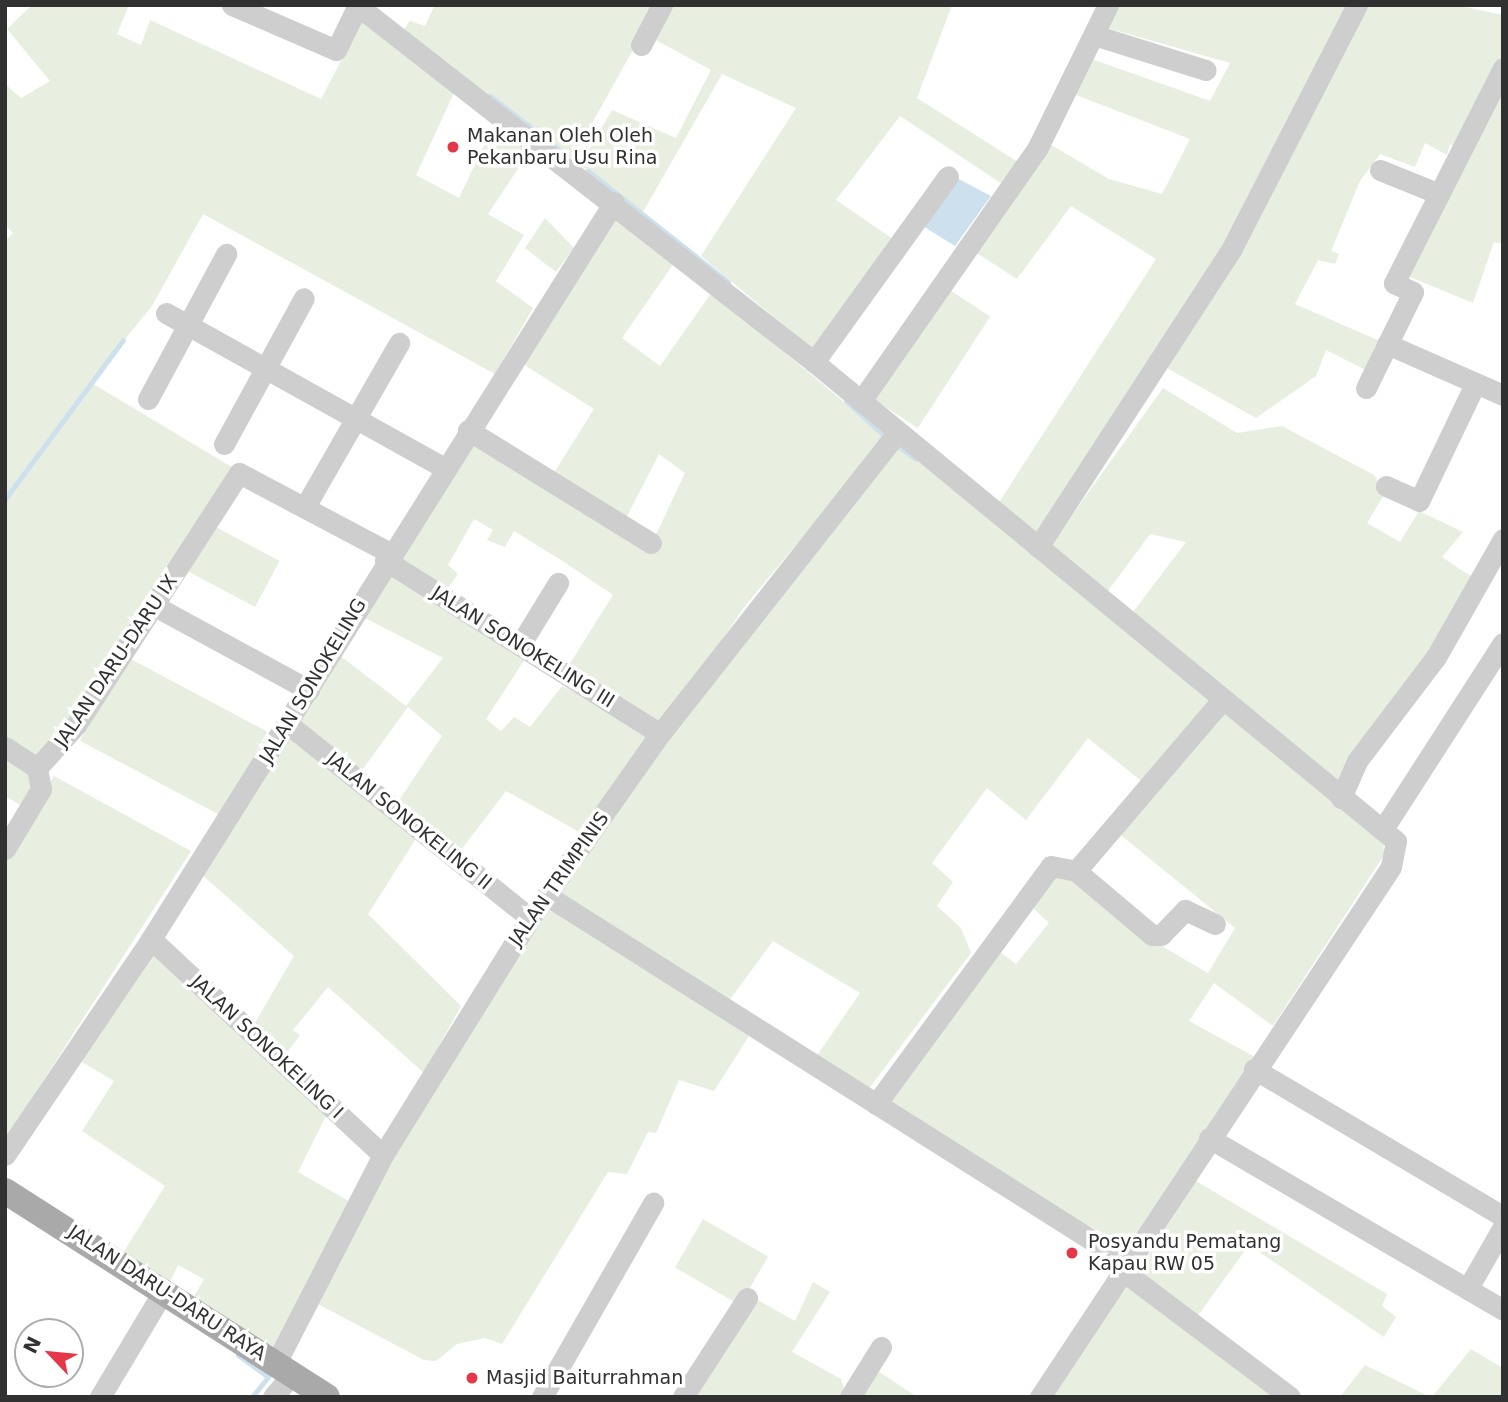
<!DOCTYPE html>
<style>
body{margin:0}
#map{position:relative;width:1508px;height:1402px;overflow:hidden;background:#fff;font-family:"DejaVu Sans",sans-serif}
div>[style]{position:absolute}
.green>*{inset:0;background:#e8eee0;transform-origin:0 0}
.water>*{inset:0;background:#cce1ed}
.stream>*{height:5px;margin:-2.5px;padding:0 2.5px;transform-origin:2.5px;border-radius:2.5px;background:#cce1ed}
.minor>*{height:21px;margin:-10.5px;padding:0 10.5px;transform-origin:10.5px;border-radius:10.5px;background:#cecece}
.major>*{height:26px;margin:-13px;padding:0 13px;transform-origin:13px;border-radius:13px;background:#a9a9a9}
.dots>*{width:19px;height:19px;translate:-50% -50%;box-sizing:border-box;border:4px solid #fff;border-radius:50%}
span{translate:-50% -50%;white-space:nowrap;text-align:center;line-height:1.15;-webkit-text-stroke:7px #fff;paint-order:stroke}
.poi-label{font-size:19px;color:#313131}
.left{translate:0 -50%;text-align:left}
.street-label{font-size:19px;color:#313131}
.frame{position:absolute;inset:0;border:7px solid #313131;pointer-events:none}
.north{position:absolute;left:14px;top:1318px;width:70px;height:70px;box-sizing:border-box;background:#fff;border:2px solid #adadad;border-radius:50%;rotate:296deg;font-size:19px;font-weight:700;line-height:28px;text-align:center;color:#313131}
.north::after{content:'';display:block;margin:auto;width:24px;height:32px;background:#e4374a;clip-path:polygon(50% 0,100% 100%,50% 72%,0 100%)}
</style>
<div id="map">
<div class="green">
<div style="clip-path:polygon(32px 5px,129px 5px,117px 34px,141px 45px,150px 20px,321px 99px,347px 49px,355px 13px,454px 93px,416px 175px,459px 198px,495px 122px,531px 149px,488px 214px,524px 235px,496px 281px,533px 308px,495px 374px,203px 214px,152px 306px,90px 382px,235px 469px,44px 759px,5px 738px,5px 241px,13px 233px,5px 225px,5px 84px,21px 98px,50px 81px,7px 29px)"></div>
<div style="clip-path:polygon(435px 5px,658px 5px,572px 159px,403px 31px,410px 21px,425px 26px)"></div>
<div style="clip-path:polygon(671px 5px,952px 5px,917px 98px,1021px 164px,1005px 186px,900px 116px,836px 200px,893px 239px,814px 351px,701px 256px,796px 108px,722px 74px,643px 212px,580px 165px,612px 110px,676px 138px,711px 70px,654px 39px)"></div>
<div style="clip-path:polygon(1115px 5px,1351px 5px,1218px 257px,1038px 536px,998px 504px,1156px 259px,1071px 206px,1017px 279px,972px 250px,1046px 142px,1109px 179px,1162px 194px,1190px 139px,1076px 95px,1092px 59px,1210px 101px,1230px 63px,1104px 27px)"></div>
<div style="clip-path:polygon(1364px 5px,1456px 5px,1503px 15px,1503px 56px,1457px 148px,1450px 144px,1447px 155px,1425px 143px,1415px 167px,1380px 154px,1360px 181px,1331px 251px,1339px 254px,1335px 264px,1318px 260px,1295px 304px,1382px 342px,1366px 370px,1326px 350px,1316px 376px,1256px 418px,1165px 367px)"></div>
<div style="clip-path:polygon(1503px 80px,1503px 244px,1494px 242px,1473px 303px,1405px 275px)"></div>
<div style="clip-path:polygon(545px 218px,574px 248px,556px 272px,525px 248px)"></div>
<div style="clip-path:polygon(616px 218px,674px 263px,622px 338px,660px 366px,712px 292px,886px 437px,745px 606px,588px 837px,506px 791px,461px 850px,398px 802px,442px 736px,408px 707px,360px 773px,296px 725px,339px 655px,406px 706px,443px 658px,363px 617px,385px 567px,525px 659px,486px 719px,501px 731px,514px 717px,530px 727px,562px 686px,652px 730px,564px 673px,613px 595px,561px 560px,514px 531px,505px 547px,487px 540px,493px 530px,474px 519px,448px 565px,458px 574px,446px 591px,395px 560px,472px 440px,622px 534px,652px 543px,685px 473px,659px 454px,621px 528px,549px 481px,594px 409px,515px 359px)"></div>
<div style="left:945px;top:287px;width:54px;height:133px;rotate:33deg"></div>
<div style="clip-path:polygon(1163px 388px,1237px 433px,1282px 426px,1374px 475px,1385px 493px,1367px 523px,1400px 542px,1419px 511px,1463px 532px,1442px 557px,1478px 581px,1335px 785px,1133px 612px,1186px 542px,1150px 534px,1108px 591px,1050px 546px)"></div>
<div style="clip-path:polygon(896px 445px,1018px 536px,1213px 701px,1145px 784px,1088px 738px,1026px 820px,987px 788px,932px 863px,953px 882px,937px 906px,961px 928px,971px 953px,868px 1090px,816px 1057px,860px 993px,773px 941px,728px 1002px,556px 896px,666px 735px)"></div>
<div style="left:208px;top:523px;width:81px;height:52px;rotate:28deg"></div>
<div style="left:125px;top:656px;width:161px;height:96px;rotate:28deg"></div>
<div style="clip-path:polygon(1221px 707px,1383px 835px,1384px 855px,1273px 1026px,1214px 983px,1189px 1021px,1257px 1058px,1133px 1247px,1070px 1217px,886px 1102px,993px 947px,1016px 964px,1049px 923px,1027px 902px,1062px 869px,1136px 931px,1208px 973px,1235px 928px,1117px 832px)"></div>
<div style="clip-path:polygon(288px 734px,417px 837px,368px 914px,461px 1006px,424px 1073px,328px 987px,293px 1030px,300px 1035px,285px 1055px,252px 1028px,294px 956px,200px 873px)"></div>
<div style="clip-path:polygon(5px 753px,37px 775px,22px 806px,5px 796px)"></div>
<div style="clip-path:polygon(54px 776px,191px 851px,5px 1140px,5px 855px)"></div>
<div style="clip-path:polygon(546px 905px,749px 1036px,714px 1091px,679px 1080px,656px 1133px,648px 1132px,627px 1174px,608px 1172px,502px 1344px,485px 1338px,457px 1344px,436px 1361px,424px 1360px,314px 1302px,386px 1159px)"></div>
<div style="clip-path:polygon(152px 954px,329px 1110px,298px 1172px,352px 1203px,275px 1348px,193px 1298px,204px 1279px,178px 1265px,170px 1282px,123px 1253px,165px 1186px,82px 1131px,114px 1081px,77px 1059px)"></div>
<div style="clip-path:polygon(1196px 1181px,1387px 1294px,1382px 1306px,1396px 1317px,1384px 1337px,1249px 1245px,1196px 1318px,1135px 1276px)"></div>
<div style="left:703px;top:1219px;width:75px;height:56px;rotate:30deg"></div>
<div style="clip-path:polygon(1128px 1279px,1289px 1397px,1052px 1397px)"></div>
<div style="clip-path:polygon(813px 1282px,830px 1292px,792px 1352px,841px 1379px,847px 1397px,692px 1397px,756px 1299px,795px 1321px)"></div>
<div style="clip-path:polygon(1471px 1349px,1503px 1368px,1503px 1397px,1432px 1397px)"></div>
<div style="clip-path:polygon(1365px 1365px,1430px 1397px,1340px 1397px)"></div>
<div style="clip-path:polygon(875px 1369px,917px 1397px,860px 1397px)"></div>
</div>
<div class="water">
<div style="clip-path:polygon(953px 176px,991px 196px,955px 246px,918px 223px)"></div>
</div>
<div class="stream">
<div style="left:490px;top:96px;width:93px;rotate:37.6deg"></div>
<div style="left:588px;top:171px;width:179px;rotate:38.4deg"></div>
<div style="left:846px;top:401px;width:54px;rotate:42deg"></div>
<div style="left:896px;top:445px;width:24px;rotate:35deg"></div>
<div style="left:5px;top:499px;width:198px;rotate:-53.4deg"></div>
<div style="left:238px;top:1355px;width:37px;rotate:36deg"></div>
<div style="left:268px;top:1377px;width:26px;rotate:129deg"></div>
</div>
<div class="minor">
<div style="left:232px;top:5px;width:113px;rotate:23.4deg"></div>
<div style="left:336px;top:50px;width:50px;rotate:-63.9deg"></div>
<div style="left:358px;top:6px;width:579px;rotate:37.98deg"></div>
<div style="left:814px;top:362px;width:754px;rotate:39.46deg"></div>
<div style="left:1396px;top:841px;width:26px;rotate:101deg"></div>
<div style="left:1391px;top:867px;width:636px;rotate:123.52deg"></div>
<div style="left:1094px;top:35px;width:117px;rotate:17.4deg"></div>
<div style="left:641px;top:45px;width:45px;rotate:-62.3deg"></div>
<div style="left:1380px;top:170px;width:64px;rotate:22.1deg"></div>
<div style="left:166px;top:313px;width:318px;rotate:29.1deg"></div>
<div style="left:1387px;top:344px;width:127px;rotate:23.7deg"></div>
<div style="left:814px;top:362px;width:229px;rotate:-54.2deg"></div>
<div style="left:1366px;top:388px;width:107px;rotate:-63.9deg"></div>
<div style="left:1413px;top:292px;width:21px;rotate:-155deg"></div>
<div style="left:1394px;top:283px;width:241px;rotate:-63.1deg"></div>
<div style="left:148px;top:399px;width:165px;rotate:-61.7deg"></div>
<div style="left:861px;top:401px;width:307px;rotate:-55.1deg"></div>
<div style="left:1037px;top:149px;width:161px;rotate:-63.8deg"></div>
<div style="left:468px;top:430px;width:215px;rotate:31.7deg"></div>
<div style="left:224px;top:444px;width:166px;rotate:-61.3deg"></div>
<div style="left:1386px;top:486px;width:36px;rotate:24deg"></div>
<div style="left:1419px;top:501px;width:130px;rotate:-64.4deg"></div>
<div style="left:310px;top:498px;width:179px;rotate:-60.1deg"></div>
<div style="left:1038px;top:547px;width:356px;rotate:-57deg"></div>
<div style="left:1232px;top:248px;width:273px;rotate:-62.8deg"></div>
<div style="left:385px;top:560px;width:325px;rotate:32.3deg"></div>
<div style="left:164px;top:611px;width:165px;rotate:28.6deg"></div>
<div style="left:520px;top:645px;width:73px;rotate:-58.5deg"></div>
<div style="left:288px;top:724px;width:310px;rotate:38.7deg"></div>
<div style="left:5px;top:747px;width:38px;rotate:33deg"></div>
<div style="left:37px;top:768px;width:58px;rotate:-47.8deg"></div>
<div style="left:76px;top:725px;width:300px;rotate:-57.1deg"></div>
<div style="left:239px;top:473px;width:171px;rotate:27.9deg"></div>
<div style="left:1341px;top:798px;width:40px;rotate:-66.6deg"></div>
<div style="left:1357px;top:761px;width:131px;rotate:-52.8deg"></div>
<div style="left:1436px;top:657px;width:136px;rotate:-60.4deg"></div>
<div style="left:1383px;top:829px;width:221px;rotate:-57.2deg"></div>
<div style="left:5px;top:849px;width:70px;rotate:-59deg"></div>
<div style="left:41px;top:789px;width:21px;rotate:-101deg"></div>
<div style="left:1076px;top:871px;width:223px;rotate:-49.5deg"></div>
<div style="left:546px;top:895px;width:689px;rotate:32.31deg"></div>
<div style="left:151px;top:939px;width:317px;rotate:43deg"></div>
<div style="left:1254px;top:1069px;width:289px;rotate:30.6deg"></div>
<div style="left:876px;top:1104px;width:295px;rotate:-53.7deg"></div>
<div style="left:1051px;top:866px;width:25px;rotate:11deg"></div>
<div style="left:1076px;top:871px;width:99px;rotate:40.1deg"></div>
<div style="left:1152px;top:935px;width:9px"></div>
<div style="left:1161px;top:935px;width:35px;rotate:-46deg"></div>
<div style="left:1185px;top:910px;width:33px;rotate:25deg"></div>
<div style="left:1209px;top:1138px;width:341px;rotate:30.3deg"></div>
<div style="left:5px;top:1155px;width:261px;rotate:-55.9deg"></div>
<div style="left:151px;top:939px;width:870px;rotate:-57.86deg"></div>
<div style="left:1123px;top:1271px;width:209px;rotate:37deg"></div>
<div style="left:1468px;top:1288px;width:70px;rotate:-60.2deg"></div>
<div style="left:276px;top:1363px;width:234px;rotate:-62.8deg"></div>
<div style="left:383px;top:1155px;width:279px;rotate:-58.2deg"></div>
<div style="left:530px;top:918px;width:225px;rotate:-54.8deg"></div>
<div style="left:660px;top:734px;width:383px;rotate:-51.8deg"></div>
<div style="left:100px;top:1397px;width:125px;rotate:-59.1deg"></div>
<div style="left:273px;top:1397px;width:30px;rotate:-50deg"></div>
<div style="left:542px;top:1397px;width:224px;rotate:-60.2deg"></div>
<div style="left:683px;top:1397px;width:118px;rotate:-57.1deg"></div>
<div style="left:850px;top:1397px;width:59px;rotate:-58.2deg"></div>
</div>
<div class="major">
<div style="left:5px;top:1191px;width:382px;rotate:32.6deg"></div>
</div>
<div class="dots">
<div style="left:453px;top:147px;background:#e4374a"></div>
<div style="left:1072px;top:1253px;background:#e4374a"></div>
<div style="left:472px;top:1378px;background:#e4374a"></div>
</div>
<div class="poi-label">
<span class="left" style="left:467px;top:147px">Makanan Oleh Oleh<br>Pekanbaru Usu Rina</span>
<span class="left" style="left:1088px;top:1253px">Posyandu Pematang<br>Kapau RW 05</span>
<span class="left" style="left:486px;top:1378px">Masjid Baiturrahman</span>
</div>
<div class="street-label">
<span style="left:523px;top:647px;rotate:32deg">JALAN SONOKELING III</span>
<span style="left:116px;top:661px;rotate:-56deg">JALAN DARU-DARU IX</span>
<span style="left:313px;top:681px;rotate:-59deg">JALAN SONOKELING</span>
<span style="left:409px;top:821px;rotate:39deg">JALAN SONOKELING II</span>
<span style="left:559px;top:879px;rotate:-55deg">JALAN TRIMPINIS</span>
<span style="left:267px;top:1047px;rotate:43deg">JALAN SONOKELING I</span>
<span style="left:167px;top:1293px;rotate:33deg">JALAN DARU-DARU RAYA</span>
</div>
<div class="frame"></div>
<div class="north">N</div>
</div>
